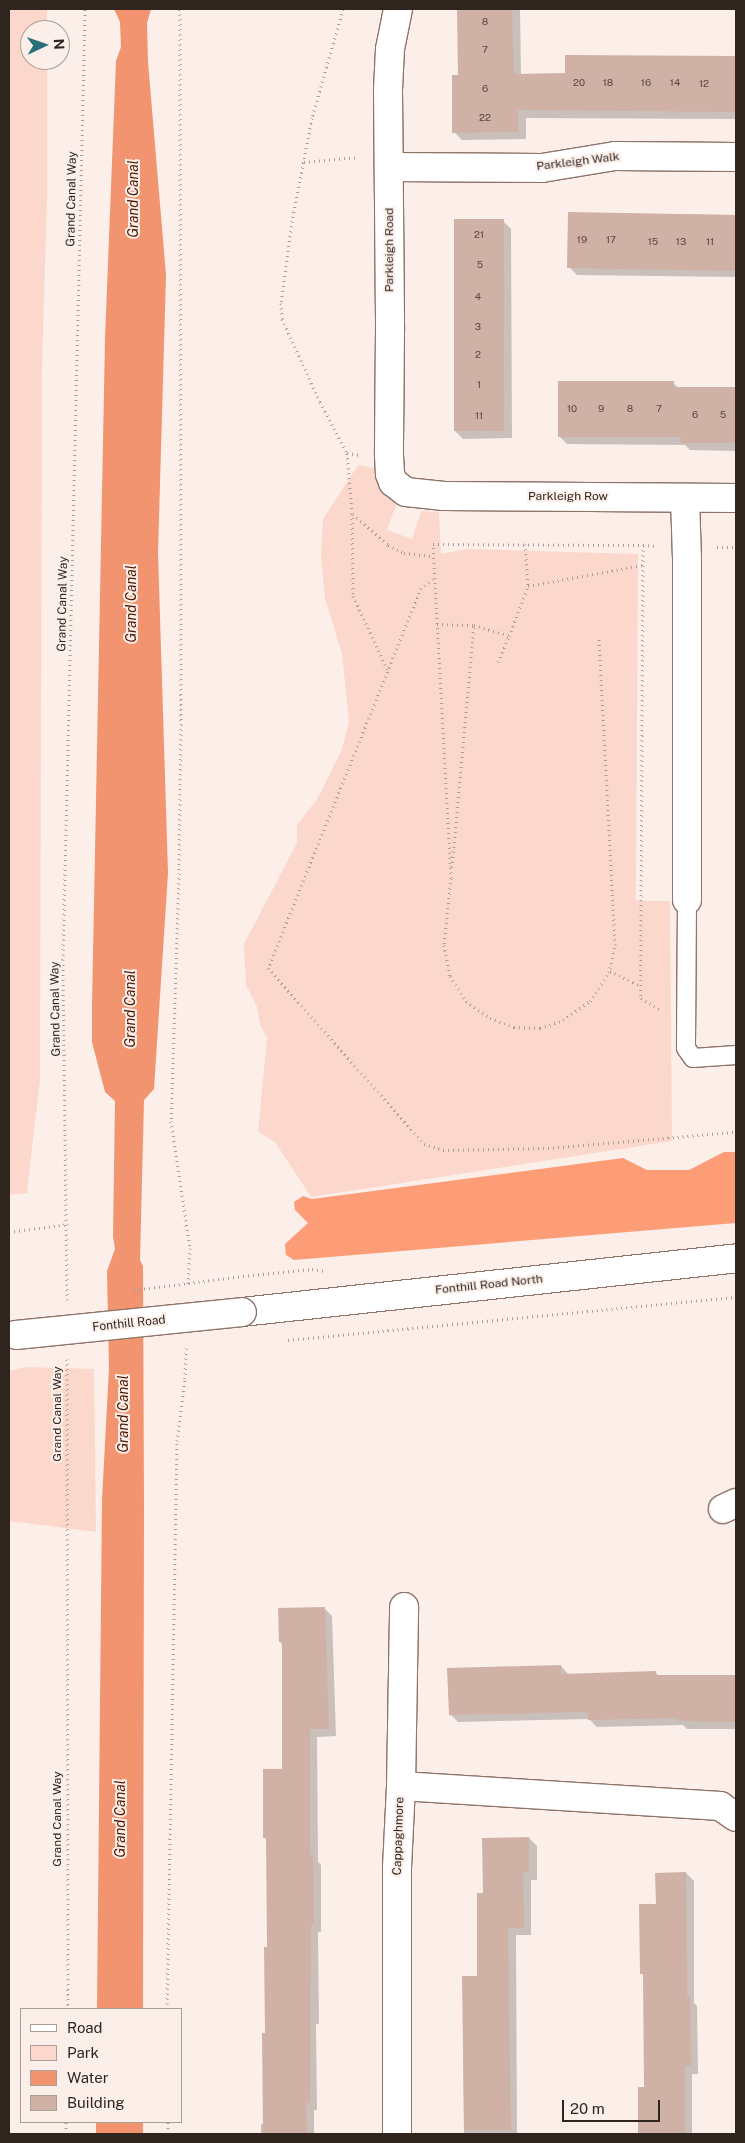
<!DOCTYPE html>
<style>
body{margin:0}
#map{position:relative;width:745px;height:2143px;overflow:hidden;background:#fcefea;font-family:"Public Sans",sans-serif}
div>[style]{position:absolute}
.green>*{inset:0;background:#fbd8cb}
.forest>*{inset:0;background:#fc9d78}
.water>*{inset:0;background:#f1946f;transform-origin:0 0}
.shadow>*{inset:0;background:#0003}
.building>*{inset:0;background:#d0b1a5;transform-origin:0 0}
.path>*{height:3px;margin-top:-1.5px;transform-origin:0;background:repeating-linear-gradient(90deg,#aa9d98 0 1px,transparent 0 5px)}
.roads{filter:drop-shadow(1px 0 #8f7368) drop-shadow(-1px 0 #8f7368) drop-shadow(0 1px #8f7368) drop-shadow(0 -1px #8f7368)}
.service>*{height:18px;margin:-9px;padding:0 9px;transform-origin:9px;border-radius:9px;background:#fff}
.minor>*{height:28px;margin:-14px;padding:0 14px;transform-origin:14px;border-radius:14px;background:#fff}
.secondary>*{height:28px;margin:-14px;padding:0 14px;transform-origin:14px;border-radius:14px;background:#fff}
.path-bridge>*{height:3px;margin-top:-1.5px;transform-origin:0;background:repeating-linear-gradient(90deg,#aa9d98 0 1px,transparent 0 5px)}
.bridges{filter:drop-shadow(1px 0 #8f7368) drop-shadow(-1px 0 #8f7368) drop-shadow(0 1px #8f7368) drop-shadow(0 -1px #8f7368)}
.secondary-bridge>*{height:28px;margin:-14px;padding:0 14px;transform-origin:14px;border-radius:14px;background:#fff}
span{translate:-50% -50%;white-space:nowrap;text-align:center;line-height:1.15;-webkit-text-stroke:4px #fcefea;paint-order:stroke}
.number-label{font-size:10px;color:#584740}
.number-label span{-webkit-text-stroke-width:0}
.street-label{font-size:12px;color:#30241f}
.water-label{font-size:14px;color:#501700;font-style:italic}
.frame{position:absolute;inset:0;border:10px solid #30241f;pointer-events:none}
.legend{position:absolute;left:20px;top:2008px;width:162px;height:115px;box-sizing:border-box;background:#fcefea;border:1px solid #aa9e99;margin:0;padding:6px 9px;list-style:none;font-size:15px;color:#30241f}
.legend li{display:flex;align-items:center;gap:10px;height:25px}
.legend b{width:25px;border:1px solid #aa9e99}
.north{position:absolute;left:20px;top:20px;width:50px;height:50px;box-sizing:border-box;background:#fcefea;border:1px solid #aa9e99;border-radius:50%;rotate:87deg;font-size:14px;font-weight:700;line-height:20px;text-align:center;color:#30241f}
.north::after{content:'';display:block;margin:auto;width:18px;height:22px;background:#27707a;clip-path:polygon(50% 0,100% 100%,50% 72%,0 100%)}
.scale{position:absolute;left:562px;top:2100px;width:98px;height:22px;box-sizing:border-box;border:2px solid #30241f;border-top:0;padding-left:6px;font-size:15px;line-height:18px;white-space:nowrap;color:#30241f;-webkit-text-stroke:4px #fcefea;paint-order:stroke}
</style>
<div id="map">
<div class="green">
<div style="clip-path:polygon(9px 9px,47px 9px,47px 30px,30px 30px,30px 60px,47px 60px,47px 199px,42px 369px,40px 1079px,27px 1193px,9px 1195px)"></div>
<div style="clip-path:polygon(358px 465px,374px 468px,384px 493px,397px 503px,387px 530px,412px 539px,421px 511px,439px 512px,441px 554px,467px 549px,638px 554px,636px 901px,670px 901px,672px 1141px,311px 1197px,275px 1142px,258px 1132px,267px 1038px,260px 1025px,257px 1007px,246px 985px,244px 944px,297px 843px,297px 825px,318px 798px,342px 749px,349px 721px,342px 654px,325px 598px,321px 557px,323px 519px)"></div>
<div style="clip-path:polygon(27px 1367px,94px 1369px,96px 1532px,9px 1521px,9px 1371px)"></div>
</div>
<div class="forest">
<div style="clip-path:polygon(724px 1152px,736px 1152px,736px 1223px,294px 1260px,286px 1255px,285px 1244px,308px 1223px,295px 1210px,294px 1202px,303px 1196px,312px 1199px,623px 1158px,647px 1170px,689px 1170px)"></div>
</div>
<div class="water">
<div style="clip-path:polygon(114px 9px,151px 9px,147px 23px,148px 62px,166px 275px,158px 553px,168px 873px,154px 1089px,144px 1100px,140px 1260px,143px 1266px,144px 1505px,143px 2009px,97px 2009px,102px 1500px,109px 1368px,107px 1271px,115px 1249px,113px 1237px,115px 1101px,105px 1092px,92px 1042px,92px 1006px,105px 339px,116px 61px,121px 47px,120px 22px)"></div>
<div style="left:96px;top:2122px;width:47px;height:12px"></div>
</div>
<div class="shadow">
<div style="clip-path:polygon(458px 9px,520px 9px,521px 75px,566px 74px,566px 56px,736px 57px,736px 119px,526px 118px,526px 139px,462px 140px,454px 132px,459px 76px)"></div>
<div style="clip-path:polygon(569px 213px,736px 215px,736px 277px,577px 275px,569px 267px)"></div>
<div style="clip-path:polygon(503px 221px,511px 229px,512px 438px,463px 439px,455px 431px)"></div>
<div style="clip-path:polygon(673px 383px,679px 388px,736px 388px,736px 451px,690px 450px,685px 445px,567px 444px,559px 436px)"></div>
<div style="clip-path:polygon(324px 1608px,332px 1616px,336px 1736px,317px 1737px,318px 1862px,321px 1865px,321px 1932px,318px 1932px,319px 2024px,316px 2024px,317px 2110px,314px 2110px,314px 2134px,261px 2134px,261px 2124px,264px 2124px,268px 1948px,268px 1841px,265px 1838px,284px 1770px,283px 1645px,280px 1642px)"></div>
<div style="clip-path:polygon(561px 1666px,569px 1675px,656px 1673px,659px 1676px,736px 1676px,736px 1729px,687px 1729px,683px 1725px,597px 1727px,589px 1719px,458px 1722px,450px 1714px)"></div>
<div style="clip-path:polygon(529px 1838px,537px 1846px,537px 1880px,531px 1880px,531px 1935px,516px 1935px,517px 2134px,464px 2134px,463px 1977px,478px 1977px,484px 1894px)"></div>
<div style="clip-path:polygon(686px 1873px,694px 1881px,694px 2003px,697px 2006px,698px 2074px,692px 2074px,692px 2134px,639px 2134px,639px 2088px,645px 2088px,645px 1976px,641px 1973px,657px 1905px)"></div>
</div>
<div class="building">
<div style="clip-path:polygon(457px 9px,512px 9px,514px 74px,565px 73px,565px 55px,736px 56px,736px 112px,518px 110px,518px 132px,452px 133px,452px 75px,458px 75px)"></div>
<div style="left:568px;top:212px;width:168px;height:56px;rotate:1deg"></div>
<div style="left:504px;top:219px;width:212px;height:50px;rotate:90deg"></div>
<div style="clip-path:polygon(558px 381px,674px 381px,674px 387px,736px 387px,736px 443px,681px 443px,681px 437px,558px 437px)"></div>
<div style="clip-path:polygon(325px 1607px,329px 1729px,310px 1729px,310px 1855px,313px 1855px,314px 1925px,311px 1925px,310px 2103px,306px 2103px,307px 2134px,263px 2134px,262px 2033px,265px 2033px,264px 1947px,267px 1947px,266px 1838px,263px 1838px,263px 1769px,282px 1769px,282px 1642px,279px 1642px,278px 1608px)"></div>
<div style="clip-path:polygon(561px 1665px,561px 1674px,656px 1671px,656px 1675px,736px 1675px,736px 1722px,678px 1721px,678px 1718px,588px 1720px,588px 1712px,449px 1715px,447px 1668px)"></div>
<div style="clip-path:polygon(529px 1837px,529px 1872px,523px 1872px,524px 1928px,508px 1928px,511px 2130px,464px 2130px,462px 1976px,477px 1976px,477px 1893px,483px 1893px,482px 1838px)"></div>
<div style="clip-path:polygon(686px 1872px,687px 1997px,690px 1997px,691px 2066px,685px 2066px,685px 2134px,638px 2134px,638px 2087px,644px 2087px,643px 1974px,640px 1974px,639px 1904px,656px 1904px,655px 1873px)"></div>
</div>
<div class="path">
<div style="left:180px;top:9px;width:715px;rotate:89.92deg"></div>
<div style="left:181px;top:724px;width:149px;rotate:90.8deg"></div>
<div style="left:179px;top:873px;width:248px;rotate:91.8deg"></div>
<div style="left:171px;top:1121px;width:128px;rotate:81.5deg"></div>
<div style="left:190px;top:1248px;width:39px;rotate:93deg"></div>
<div style="left:343px;top:9px;width:113px;rotate:105.9deg"></div>
<div style="left:312px;top:118px;width:105px;rotate:101deg"></div>
<div style="left:292px;top:221px;width:83px;rotate:97.6deg"></div>
<div style="left:281px;top:303px;width:16px;rotate:86deg"></div>
<div style="left:282px;top:319px;width:91px;rotate:65.4deg"></div>
<div style="left:320px;top:402px;width:58px;rotate:62.1deg"></div>
<div style="left:347px;top:453px;width:13px;rotate:9deg"></div>
<div style="left:304px;top:162px;width:54px;rotate:-5.3deg"></div>
<div style="left:347px;top:453px;width:60px;rotate:85.2deg"></div>
<div style="left:352px;top:513px;width:83px;rotate:89.3deg"></div>
<div style="left:353px;top:596px;width:83px;rotate:65deg"></div>
<div style="left:353px;top:514px;width:47px;rotate:41.5deg"></div>
<div style="left:388px;top:545px;width:18px;rotate:27deg"></div>
<div style="left:404px;top:553px;width:29px;rotate:6deg"></div>
<div style="left:525px;top:544px;width:42px;rotate:85.9deg"></div>
<div style="left:643px;top:545px;width:14px;rotate:4deg"></div>
<div style="left:717px;top:547px;width:19px"></div>
<div style="left:433px;top:579px;width:15px;rotate:143deg"></div>
<div style="left:421px;top:588px;width:410px;rotate:111.9deg"></div>
<div style="left:268px;top:968px;width:235px;rotate:48.4deg"></div>
<div style="left:424px;top:1144px;width:20px;rotate:18deg"></div>
<div style="left:443px;top:1150px;width:105px;rotate:-1.1deg"></div>
<div style="left:548px;top:1148px;width:189px;rotate:-4.9deg"></div>
<div style="left:437px;top:624px;width:37px;rotate:2deg"></div>
<div style="left:474px;top:625px;width:37px;rotate:17deg"></div>
<div style="left:509px;top:636px;width:53px;rotate:-69.2deg"></div>
<div style="left:528px;top:586px;width:117px;rotate:-10.3deg"></div>
<div style="left:498px;top:662px;width:28px;rotate:-67deg"></div>
<div style="left:452px;top:867px;width:243px;rotate:-84.8deg"></div>
<div style="left:451px;top:878px;width:334px;rotate:-93.1deg"></div>
<div style="left:433px;top:544px;width:210px;rotate:0.3deg"></div>
<div style="left:643px;top:545px;width:453px;rotate:90.3deg"></div>
<div style="left:641px;top:998px;width:23px;rotate:31deg"></div>
<div style="left:451px;top:878px;width:67px;rotate:96deg"></div>
<div style="left:444px;top:945px;width:32px;rotate:79deg"></div>
<div style="left:450px;top:976px;width:30px;rotate:57deg"></div>
<div style="left:466px;top:1001px;width:29px;rotate:35deg"></div>
<div style="left:490px;top:1018px;width:26px;rotate:21deg"></div>
<div style="left:514px;top:1027px;width:26px;rotate:2deg"></div>
<div style="left:540px;top:1028px;width:24px;rotate:-19deg"></div>
<div style="left:563px;top:1020px;width:33px;rotate:-35deg"></div>
<div style="left:590px;top:1001px;width:34px;rotate:-56deg"></div>
<div style="left:609px;top:973px;width:29px;rotate:-78deg"></div>
<div style="left:615px;top:945px;width:309px;rotate:-93deg"></div>
<div style="left:610px;top:971px;width:34px;rotate:26deg"></div>
<div style="left:9px;top:1232px;width:60px;rotate:-7.7deg"></div>
<div style="left:243px;top:1276px;width:69px;rotate:-5.8deg"></div>
<div style="left:312px;top:1269px;width:12px;rotate:9deg"></div>
<div style="left:67px;top:1300px;width:340px;rotate:-90.7deg"></div>
<div style="left:63px;top:960px;width:951px;rotate:-88.67deg"></div>
<div style="left:288px;top:1340px;width:450px;rotate:-5.5deg"></div>
<div style="left:67px;top:1359px;width:650px;rotate:89.91deg"></div>
<div style="left:167px;top:2009px;width:568px;rotate:-88.99deg"></div>
<div style="left:177px;top:1441px;width:63px;rotate:-82.6deg"></div>
<div style="left:185px;top:1379px;width:31px;rotate:-88deg"></div>
<div style="left:168px;top:2122px;width:12px;rotate:90deg"></div>
<div style="left:66px;top:2134px;width:12px;rotate:-90deg"></div>
</div>
<div class="roads">
<div class="service">
<div style="left:687px;top:900px;width:148px;rotate:90.4deg"></div>
<div style="left:686px;top:1048px;width:12px;rotate:55deg"></div>
<div style="left:693px;top:1058px;width:43px;rotate:-4deg"></div>
</div>
<div class="minor">
<div style="left:398px;top:9px;width:41px;rotate:101.3deg"></div>
<div style="left:390px;top:49px;width:41px;rotate:92.8deg"></div>
<div style="left:388px;top:90px;width:241px;rotate:89.5deg"></div>
<div style="left:390px;top:331px;width:124px;rotate:90.5deg"></div>
<div style="left:389px;top:455px;width:19px;rotate:87deg"></div>
<div style="left:390px;top:474px;width:9px;rotate:69deg"></div>
<div style="left:393px;top:482px;width:16px;rotate:38deg"></div>
<div style="left:406px;top:492px;width:38px;rotate:6deg"></div>
<div style="left:444px;top:496px;width:292px;rotate:0.4deg"></div>
<div style="left:390px;top:167px;width:152px;rotate:0.4deg"></div>
<div style="left:542px;top:168px;width:74px;rotate:-9.3deg"></div>
<div style="left:615px;top:156px;width:121px;rotate:0.5deg"></div>
<div style="left:685px;top:498px;width:61px;rotate:88.1deg"></div>
<div style="left:687px;top:559px;width:341px;rotate:90deg"></div>
<div style="left:723px;top:1509px;width:14px;rotate:-25deg"></div>
<div style="left:401px;top:1786px;width:179px;rotate:-89deg"></div>
<div style="left:397px;top:2134px;width:266px;rotate:-90deg"></div>
<div style="left:397px;top:1868px;width:82px;rotate:-87.2deg"></div>
<div style="left:401px;top:1786px;width:320px;rotate:3.6deg"></div>
<div style="left:720px;top:1806px;width:19px;rotate:35deg"></div>
</div>
<div class="secondary">
<div style="left:242px;top:1312px;width:497px;rotate:-6.2deg"></div>
</div>
</div>
<div class="path-bridge">
<div style="left:134px;top:1290px;width:110px;rotate:-7.3deg"></div>
</div>
<div class="bridges">
<div class="secondary-bridge">
<div style="left:16px;top:1335px;width:227px;rotate:-5.8deg"></div>
</div>
</div>
<div class="number-label">
<span style="left:485px;top:22px">8</span>
<span style="left:485px;top:50px">7</span>
<span style="left:579px;top:83px">20</span>
<span style="left:608px;top:83px">18</span>
<span style="left:646px;top:83px">16</span>
<span style="left:675px;top:83px">14</span>
<span style="left:704px;top:84px">12</span>
<span style="left:485px;top:89px">6</span>
<span style="left:485px;top:118px">22</span>
<span style="left:479px;top:235px">21</span>
<span style="left:582px;top:240px">19</span>
<span style="left:611px;top:240px">17</span>
<span style="left:653px;top:242px">15</span>
<span style="left:681px;top:242px">13</span>
<span style="left:710px;top:242px">11</span>
<span style="left:480px;top:265px">5</span>
<span style="left:478px;top:297px">4</span>
<span style="left:478px;top:327px">3</span>
<span style="left:478px;top:355px">2</span>
<span style="left:479px;top:385px">1</span>
<span style="left:572px;top:409px">10</span>
<span style="left:601px;top:409px">9</span>
<span style="left:630px;top:409px">8</span>
<span style="left:659px;top:409px">7</span>
<span style="left:695px;top:415px">6</span>
<span style="left:723px;top:415px">5</span>
<span style="left:479px;top:416px">11</span>
</div>
<div class="street-label">
<span style="left:578px;top:162px;rotate:-7deg">Parkleigh Walk</span>
<span style="left:72px;top:199px;rotate:-89deg">Grand Canal Way</span>
<span style="left:390px;top:250px;rotate:-90deg">Parkleigh Road</span>
<span style="left:568px;top:497px">Parkleigh Row</span>
<span style="left:63px;top:604px;rotate:-89deg">Grand Canal Way</span>
<span style="left:56px;top:1009px;rotate:-91deg">Grand Canal Way</span>
<span style="left:489px;top:1285px;rotate:-6deg">Fonthill Road North</span>
<span style="left:129px;top:1324px;rotate:-6deg">Fonthill Road</span>
<span style="left:58px;top:1414px;rotate:-90deg">Grand Canal Way</span>
<span style="left:58px;top:1819px;rotate:-90deg">Grand Canal Way</span>
<span style="left:399px;top:1836px;rotate:-88deg">Cappaghmore</span>
</div>
<div class="water-label">
<span style="left:133px;top:199px;rotate:-90deg">Grand Canal</span>
<span style="left:131px;top:604px;rotate:-90deg">Grand Canal</span>
<span style="left:130px;top:1009px;rotate:-90deg">Grand Canal</span>
<span style="left:123px;top:1414px;rotate:-90deg">Grand Canal</span>
<span style="left:120px;top:1819px;rotate:-90deg">Grand Canal</span>
</div>
<div class="frame"></div>
<ul class="legend">
<li><b style="height:6px;background:#fff"></b>Road</li>
<li><b style="height:14px;background:#fbd8cb"></b>Park</li>
<li><b style="height:14px;background:#f1946f"></b>Water</li>
<li><b style="height:14px;background:#d0b1a5"></b>Building</li>
</ul>
<div class="north">N</div>
<div class="scale">20 m</div>
</div>
